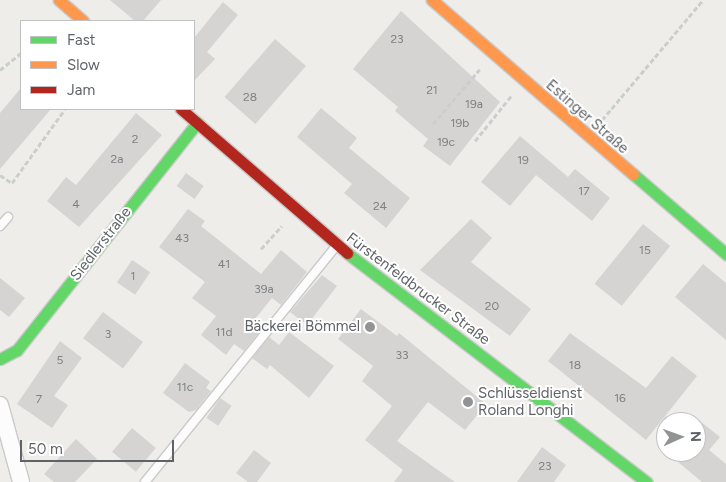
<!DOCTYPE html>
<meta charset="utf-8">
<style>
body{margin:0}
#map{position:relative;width:726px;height:482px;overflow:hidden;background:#eeedea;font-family:Figtree,sans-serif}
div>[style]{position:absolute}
.building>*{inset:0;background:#d5d4d3;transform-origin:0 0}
.path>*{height:3px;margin-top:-1.5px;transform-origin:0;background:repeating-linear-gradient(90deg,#cacfcd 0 5px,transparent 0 7.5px)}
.roads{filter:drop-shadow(1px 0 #c9c9c9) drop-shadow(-1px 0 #c9c9c9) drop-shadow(0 1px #c9c9c9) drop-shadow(0 -1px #c9c9c9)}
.lane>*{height:8px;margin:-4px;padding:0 4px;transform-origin:4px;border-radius:4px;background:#fcfcfc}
.street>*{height:16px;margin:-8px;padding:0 8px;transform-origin:8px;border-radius:8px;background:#fcfcfc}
.fast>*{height:11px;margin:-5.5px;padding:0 5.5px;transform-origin:5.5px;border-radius:5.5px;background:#63d668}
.slow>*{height:11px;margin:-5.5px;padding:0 5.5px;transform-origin:5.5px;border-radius:5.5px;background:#ff974d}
.jam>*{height:11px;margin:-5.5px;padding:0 5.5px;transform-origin:5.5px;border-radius:5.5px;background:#b3261e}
.dots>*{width:14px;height:14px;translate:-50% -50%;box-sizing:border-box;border:2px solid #fff;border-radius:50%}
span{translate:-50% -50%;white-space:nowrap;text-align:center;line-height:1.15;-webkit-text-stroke:4px #fff;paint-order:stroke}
.number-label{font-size:12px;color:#7e8083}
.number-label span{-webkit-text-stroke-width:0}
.street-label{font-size:15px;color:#5f6367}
.poi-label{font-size:15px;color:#5f6367}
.right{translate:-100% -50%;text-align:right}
.left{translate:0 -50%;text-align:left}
.legend{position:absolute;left:20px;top:20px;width:175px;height:90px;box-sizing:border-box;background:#fff;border:1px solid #bfc1c2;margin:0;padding:6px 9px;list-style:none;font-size:15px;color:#5f6367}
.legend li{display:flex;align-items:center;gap:10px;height:25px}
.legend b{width:25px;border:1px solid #bfc1c2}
.north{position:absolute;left:656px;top:412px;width:50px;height:50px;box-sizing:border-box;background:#fff;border:1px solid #bfc1c2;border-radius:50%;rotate:88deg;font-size:14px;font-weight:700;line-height:20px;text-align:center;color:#5f6367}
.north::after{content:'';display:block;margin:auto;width:18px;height:22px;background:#919395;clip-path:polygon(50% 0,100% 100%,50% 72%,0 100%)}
.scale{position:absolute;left:20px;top:440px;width:154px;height:22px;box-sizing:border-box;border:2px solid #5f6367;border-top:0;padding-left:6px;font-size:15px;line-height:18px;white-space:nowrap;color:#5f6367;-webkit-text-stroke:4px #fff;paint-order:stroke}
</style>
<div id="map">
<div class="building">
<div style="clip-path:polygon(110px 0,161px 0,143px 21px,135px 21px)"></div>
<div style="clip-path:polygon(223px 2px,238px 15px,207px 52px,215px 59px,194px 81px,194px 38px)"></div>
<div style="clip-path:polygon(401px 11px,500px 102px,450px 166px,423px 146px,428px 139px,395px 111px,398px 107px,353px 69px)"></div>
<div style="left:275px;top:39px;width:41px;height:77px;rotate:41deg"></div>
<div style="clip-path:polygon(21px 88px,21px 109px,51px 109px,0 169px,0 113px)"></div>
<div style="clip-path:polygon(321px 108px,357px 138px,349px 148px,410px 198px,386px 228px,344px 193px,352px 184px,297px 137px)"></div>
<div style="clip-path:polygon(136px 113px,162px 135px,79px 227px,47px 201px,66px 177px,76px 185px)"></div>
<div style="clip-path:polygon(520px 136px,568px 177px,575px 169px,610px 198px,592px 221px,536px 175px,510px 206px,481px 182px)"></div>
<div style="left:186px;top:173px;width:22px;height:16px;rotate:36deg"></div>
<div style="clip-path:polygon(188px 209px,205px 221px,201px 226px,261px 274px,281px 250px,307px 272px,281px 305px,272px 298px,251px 324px,260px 331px,244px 351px,234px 344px,226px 355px,201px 335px,216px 316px,192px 298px,205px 282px,159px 247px)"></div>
<div style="clip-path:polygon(471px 219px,492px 238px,471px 262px,531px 309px,510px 336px,420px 270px)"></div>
<div style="left:643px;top:224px;width:35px;height:77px;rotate:39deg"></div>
<div style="left:132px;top:260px;width:22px;height:27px;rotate:34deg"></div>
<div style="clip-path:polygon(703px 264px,726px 283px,726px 340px,675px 297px)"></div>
<div style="clip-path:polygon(322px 275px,337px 286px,307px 325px,290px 312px)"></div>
<div style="clip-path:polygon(0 278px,25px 298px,9px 317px,0 310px)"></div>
<div style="clip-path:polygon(361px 309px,397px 336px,399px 333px,486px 404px,465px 430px,428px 402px,397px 441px,455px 482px,394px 482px,403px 470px,365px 440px,392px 406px,362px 381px,373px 366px,338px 339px)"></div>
<div style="left:103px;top:312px;width:50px;height:33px;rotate:37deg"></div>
<div style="clip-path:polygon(289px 332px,334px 366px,309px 398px,270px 365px,267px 369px,252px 358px,269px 337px,279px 345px)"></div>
<div style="clip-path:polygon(570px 333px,646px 388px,672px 356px,697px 376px,646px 440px,548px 361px)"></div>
<div style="clip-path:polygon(60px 341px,82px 358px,54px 396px,68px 405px,52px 428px,17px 404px)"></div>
<div style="clip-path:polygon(185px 363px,210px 382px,206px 388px,211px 391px,196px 410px,189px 412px,163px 393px)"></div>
<div style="left:220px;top:398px;width:14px;height:24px;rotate:34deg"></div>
<div style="clip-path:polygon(696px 418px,720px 437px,709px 450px,726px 464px,726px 482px,702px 482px,666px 452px,696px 452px)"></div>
<div style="left:132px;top:428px;width:31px;height:31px;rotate:40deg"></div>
<div style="clip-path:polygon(76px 439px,97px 459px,75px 482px,54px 482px,44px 474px)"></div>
<div style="clip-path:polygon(542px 447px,566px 465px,554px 482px,517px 482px)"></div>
<div style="clip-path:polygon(254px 450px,271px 463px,257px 482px,248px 482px,236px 473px)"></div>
</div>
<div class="path">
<div style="left:0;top:70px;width:27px;rotate:-39deg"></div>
<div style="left:602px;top:120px;width:157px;rotate:-49.9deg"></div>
<div style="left:433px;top:124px;width:72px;rotate:-49.5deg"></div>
<div style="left:475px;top:141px;width:59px;rotate:-51.2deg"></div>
<div style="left:0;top:175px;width:14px;rotate:34deg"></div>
<div style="left:12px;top:183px;width:91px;rotate:-54.4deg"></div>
<div style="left:261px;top:249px;width:31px;rotate:-48deg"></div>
</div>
<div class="roads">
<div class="lane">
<div style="left:0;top:226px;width:12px;rotate:-48deg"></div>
<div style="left:145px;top:482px;width:302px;rotate:-51deg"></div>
</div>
<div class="street">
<div style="left:0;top:405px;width:80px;rotate:74.7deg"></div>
</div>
<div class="fast">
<div style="left:633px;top:174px;width:123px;rotate:40.7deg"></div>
<div style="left:347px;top:253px;width:377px;rotate:37.4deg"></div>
<div style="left:0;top:359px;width:19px;rotate:-28deg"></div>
<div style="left:17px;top:350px;width:290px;rotate:-51.6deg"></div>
</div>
<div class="slow">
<div style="left:59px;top:0;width:32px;rotate:41deg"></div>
<div style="left:432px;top:0;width:266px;rotate:40.9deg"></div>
</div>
<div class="jam">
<div style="left:181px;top:109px;width:220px;rotate:40.9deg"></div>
</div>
</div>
<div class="dots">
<div style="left:370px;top:327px;background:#919395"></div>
<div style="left:468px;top:402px;background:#919395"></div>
</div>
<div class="number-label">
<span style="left:397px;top:40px">23</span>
<span style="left:432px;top:91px">21</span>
<span style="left:250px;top:98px">28</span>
<span style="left:474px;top:105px">19a</span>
<span style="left:460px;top:124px">19b</span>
<span style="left:135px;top:140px">2</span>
<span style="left:446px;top:143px">19c</span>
<span style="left:117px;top:160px">2a</span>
<span style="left:523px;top:161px">19</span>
<span style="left:584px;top:192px">17</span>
<span style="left:76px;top:205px">4</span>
<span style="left:380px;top:207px">24</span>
<span style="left:182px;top:239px">43</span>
<span style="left:645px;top:251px">15</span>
<span style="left:224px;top:265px">41</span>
<span style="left:133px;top:277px">1</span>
<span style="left:264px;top:290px">39a</span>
<span style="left:492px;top:307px">20</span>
<span style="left:224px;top:333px">11d</span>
<span style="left:108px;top:335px">3</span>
<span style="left:402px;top:356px">33</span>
<span style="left:60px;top:361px">5</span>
<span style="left:575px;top:366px">18</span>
<span style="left:185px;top:388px">11c</span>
<span style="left:620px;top:399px">16</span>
<span style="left:39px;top:400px">7</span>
<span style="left:545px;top:467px">23</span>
</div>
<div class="street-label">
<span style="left:587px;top:117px;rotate:41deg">Estinger Straße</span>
<span style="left:101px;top:244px;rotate:-52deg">Siedlerstraße</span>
<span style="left:418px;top:289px;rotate:37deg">Fürstenfeldbrucker Straße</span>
</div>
<div class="poi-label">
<span class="right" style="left:360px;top:327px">Bäckerei Bömmel</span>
<span class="left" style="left:478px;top:402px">Schlüsseldienst<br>Roland Longhi</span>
</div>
<ul class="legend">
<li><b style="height:6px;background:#63d668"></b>Fast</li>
<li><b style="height:6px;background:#ff974d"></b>Slow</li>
<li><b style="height:6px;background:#b3261e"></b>Jam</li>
</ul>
<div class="north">N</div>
<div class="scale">50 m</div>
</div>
